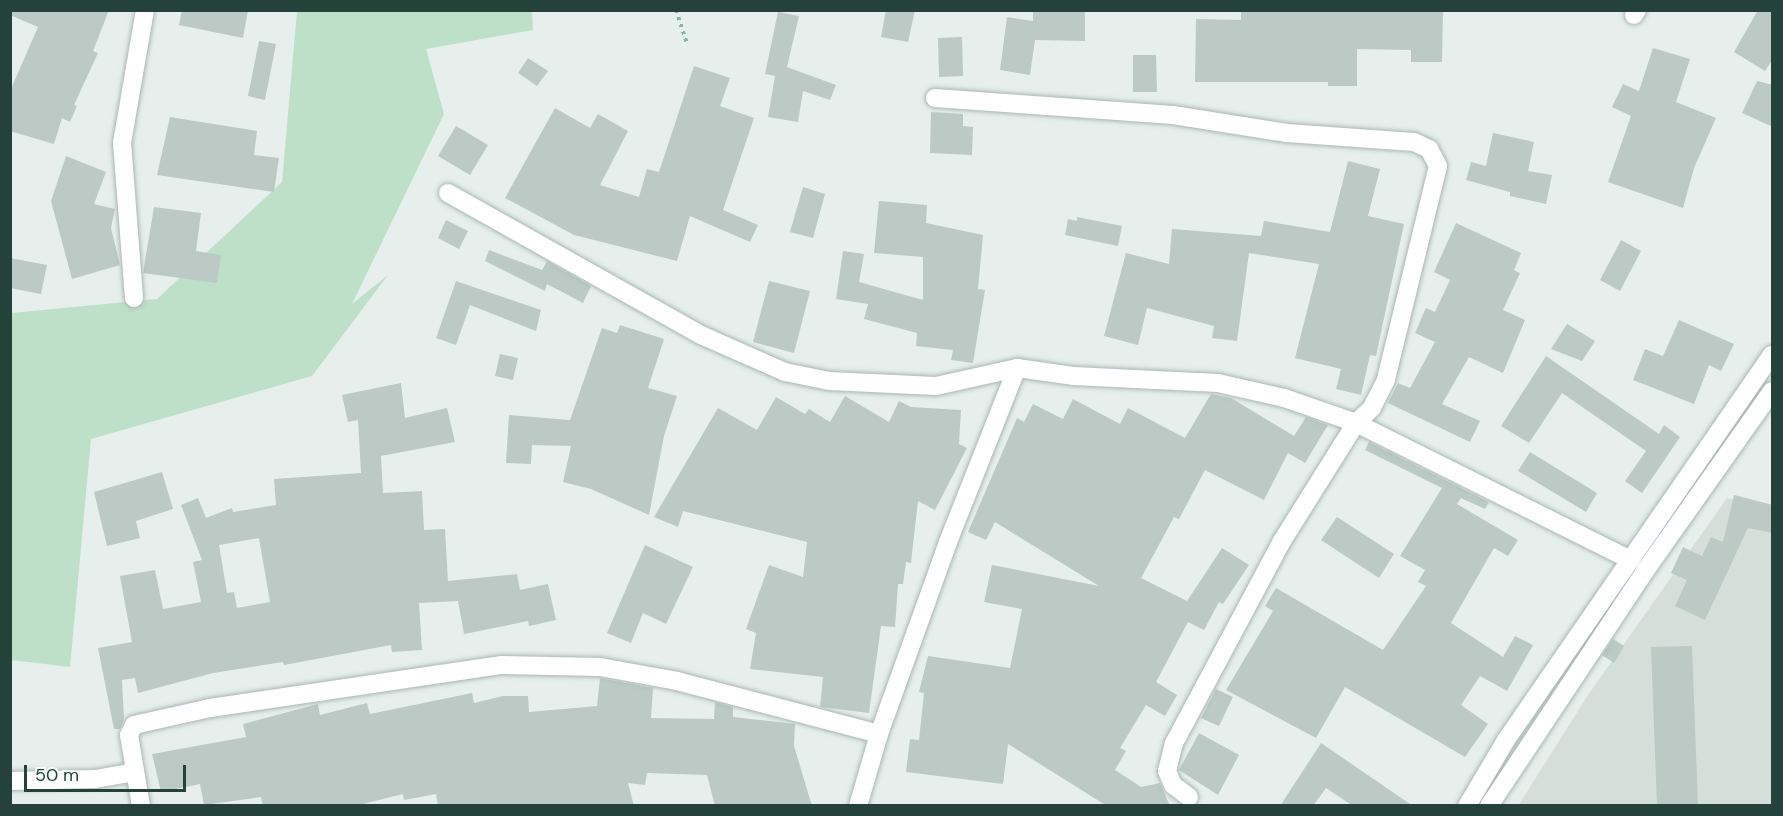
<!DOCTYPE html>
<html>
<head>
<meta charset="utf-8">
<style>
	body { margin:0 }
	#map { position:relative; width:1783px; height:816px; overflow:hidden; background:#e6efeb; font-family:"DM Sans",sans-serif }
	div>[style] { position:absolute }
	.built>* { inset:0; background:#d4dfda }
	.green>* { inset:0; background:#bfe0c8 }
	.building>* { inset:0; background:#bbcac4 }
	.path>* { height:4px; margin-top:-2px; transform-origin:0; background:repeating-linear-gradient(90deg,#86b3a5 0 3px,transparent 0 7.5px) }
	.roads { filter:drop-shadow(0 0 2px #a8b8b2) drop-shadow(0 0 2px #a8b8b2) }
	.street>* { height:18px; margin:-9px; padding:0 9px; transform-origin:9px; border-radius:9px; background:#fff }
	.secondary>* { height:18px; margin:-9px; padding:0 9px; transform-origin:9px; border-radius:9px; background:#fff }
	span { translate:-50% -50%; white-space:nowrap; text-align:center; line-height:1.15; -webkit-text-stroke:4.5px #f7fbf9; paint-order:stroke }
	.frame { position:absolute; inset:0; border:12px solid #24423a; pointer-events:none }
	.scale { position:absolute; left:24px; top:765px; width:162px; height:27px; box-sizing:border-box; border:3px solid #24423a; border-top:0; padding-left:8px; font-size:18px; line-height:21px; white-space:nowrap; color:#24423a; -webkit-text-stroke:4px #f7fbf9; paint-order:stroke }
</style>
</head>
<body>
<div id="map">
	<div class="built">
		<i style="clip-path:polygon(1727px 498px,1772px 508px,1772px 805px,1518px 806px,1588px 695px)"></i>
	</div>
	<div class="green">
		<i style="clip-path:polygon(297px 11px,532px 11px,533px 30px,426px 49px,444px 114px,352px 304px,388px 275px,312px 376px,91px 439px,70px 667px,11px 660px,11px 313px,157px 299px,282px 182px)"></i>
	</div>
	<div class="building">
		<i style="clip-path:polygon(10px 10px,109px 10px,93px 51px,98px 53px,74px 105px,77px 106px,70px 122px,62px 118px,54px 144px,10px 131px,10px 91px,38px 27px,10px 15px)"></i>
		<i style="clip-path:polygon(182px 10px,248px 10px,243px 38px,179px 25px)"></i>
		<i style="clip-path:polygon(886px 10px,915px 10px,908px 42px,881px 37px)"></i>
		<i style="clip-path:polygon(1033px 10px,1085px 10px,1085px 41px,1035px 40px,1030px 75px,1000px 70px,1007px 17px,1033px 21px)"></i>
		<i style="clip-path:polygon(1241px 10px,1443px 12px,1442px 62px,1411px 62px,1411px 50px,1357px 49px,1357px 86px,1328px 86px,1328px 82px,1195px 82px,1196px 19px,1241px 20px)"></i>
		<i style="clip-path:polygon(1758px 10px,1773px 10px,1773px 59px,1765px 71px,1734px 52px)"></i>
		<i style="clip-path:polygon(778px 12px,799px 16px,787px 67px,836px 85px,830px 100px,803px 91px,798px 122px,768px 117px,775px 76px,765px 74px)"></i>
		<i style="clip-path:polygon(962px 37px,963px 76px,939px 77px,938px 38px)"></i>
		<i style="clip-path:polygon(259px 41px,276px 44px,265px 100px,248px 96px)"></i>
		<i style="clip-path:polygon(1653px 48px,1690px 59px,1676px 102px,1716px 118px,1694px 168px,1683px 208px,1608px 182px,1631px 116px,1612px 107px,1623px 84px,1639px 91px)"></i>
		<i style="clip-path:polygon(1133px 55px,1156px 55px,1157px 92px,1133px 92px)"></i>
		<i style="clip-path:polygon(528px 58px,548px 71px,537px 86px,518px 73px)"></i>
		<i style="clip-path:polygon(694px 66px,730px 78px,720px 106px,754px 118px,723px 210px,758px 225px,750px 242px,690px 216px,677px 261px,574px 235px,505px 198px,555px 108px,590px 128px,598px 114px,628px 131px,600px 185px,639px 197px,647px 169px,659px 172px)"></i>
		<i style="clip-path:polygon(1757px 81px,1773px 85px,1773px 127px,1742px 113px)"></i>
		<i style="clip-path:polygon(931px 112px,963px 114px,963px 126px,973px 127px,972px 155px,930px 153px)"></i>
		<i style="clip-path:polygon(170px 117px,257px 131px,254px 155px,279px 158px,274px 192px,157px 175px)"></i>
		<i style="clip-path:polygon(456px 126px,488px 145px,470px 175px,438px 156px)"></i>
		<i style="clip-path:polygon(1493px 133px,1534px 142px,1528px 171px,1552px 175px,1546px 204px,1510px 196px,1510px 192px,1466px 180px,1471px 162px,1486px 166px)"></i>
		<i style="clip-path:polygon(66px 156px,106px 172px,94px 204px,115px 209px,111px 228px,120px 265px,72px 279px,51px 201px)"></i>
		<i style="clip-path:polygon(1348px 161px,1380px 169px,1368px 216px,1404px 224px,1376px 356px,1370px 355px,1361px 395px,1336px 389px,1341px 369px,1295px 358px,1319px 264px,1249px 253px,1237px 341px,1212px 338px,1214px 326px,1147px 308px,1138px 345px,1104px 336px,1126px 253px,1169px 264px,1172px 229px,1261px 236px,1264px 221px,1330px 232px)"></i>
		<i style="clip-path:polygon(803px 187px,825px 194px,813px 238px,790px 232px)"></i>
		<i style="clip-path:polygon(879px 201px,927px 205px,926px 223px,983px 235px,978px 289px,985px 290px,973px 363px,951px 360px,953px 350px,916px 346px,917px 333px,864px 319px,868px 304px,836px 299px,843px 251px,864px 254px,859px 282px,923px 300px,923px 257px,874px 253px)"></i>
		<i style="clip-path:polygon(154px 207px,201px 213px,196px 251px,221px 255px,217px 283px,143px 273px)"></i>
		<i style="clip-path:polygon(1077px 217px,1122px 226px,1118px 246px,1065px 235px,1068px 219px,1077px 221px)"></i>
		<i style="clip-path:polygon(446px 220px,468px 231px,459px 249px,438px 238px)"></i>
		<i style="clip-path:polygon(1456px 223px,1521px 253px,1514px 270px,1520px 273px,1503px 310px,1525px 320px,1503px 373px,1469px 357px,1442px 404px,1480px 421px,1470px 442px,1388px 403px,1398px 383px,1410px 388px,1435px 342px,1415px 333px,1426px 308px,1435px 312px,1450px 280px,1434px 272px)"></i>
		<i style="clip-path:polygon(1621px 240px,1641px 251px,1620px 291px,1600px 280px)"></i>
		<i style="clip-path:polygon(489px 250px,542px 270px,547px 261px,591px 286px,583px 303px,547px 284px,545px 291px,485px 261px)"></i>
		<i style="clip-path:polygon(10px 258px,47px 265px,41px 294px,10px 288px)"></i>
		<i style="clip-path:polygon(456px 281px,541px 310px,536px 331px,470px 305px,456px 345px,436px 338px)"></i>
		<i style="clip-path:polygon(769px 281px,810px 291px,794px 353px,753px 342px)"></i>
		<i style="clip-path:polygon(1679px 320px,1734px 344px,1721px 371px,1709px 365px,1694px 404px,1633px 380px,1645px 349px,1663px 356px)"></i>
		<i style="clip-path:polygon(1567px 324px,1595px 341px,1582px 361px,1551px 349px)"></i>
		<i style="clip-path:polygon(620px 325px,664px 339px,648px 388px,677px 396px,664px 436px,649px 515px,591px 489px,563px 482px,571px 446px,532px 445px,531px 464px,506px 463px,509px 415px,570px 420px,602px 328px,617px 333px)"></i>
		<i style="clip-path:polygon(500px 354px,518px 358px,513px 380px,495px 376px)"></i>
		<i style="clip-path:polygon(1546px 356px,1659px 434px,1664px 425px,1680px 437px,1642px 493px,1625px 481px,1646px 451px,1562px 393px,1529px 443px,1501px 426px)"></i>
		<i style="clip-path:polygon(evenodd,401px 383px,405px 418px,447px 408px,455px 442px,381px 456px,383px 493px,422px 491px,424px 530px,445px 529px,448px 581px,517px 574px,520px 590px,548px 584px,556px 620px,529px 626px,528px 621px,464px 634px,458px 601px,419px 603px,422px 650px,392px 652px,391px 645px,284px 665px,283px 662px,213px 673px,138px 693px,135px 678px,122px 680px,124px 719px,120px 729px,114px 729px,98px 648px,132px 642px,120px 576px,155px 570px,163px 609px,201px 602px,193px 562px,202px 560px,181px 505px,198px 498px,206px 518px,232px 508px,233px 512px,276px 505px,274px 479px,361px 473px,358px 420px,348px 422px,342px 395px,401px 383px,259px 538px,270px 602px,237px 608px,234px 592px,227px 593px,219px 545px,259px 538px)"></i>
		<i style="clip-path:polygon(1211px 394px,1231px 398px,1294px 436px,1306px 417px,1328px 425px,1305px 463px,1288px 453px,1264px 500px,1205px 470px,1179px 519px,1174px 517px,1141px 578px,1187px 601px,1222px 548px,1249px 565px,1223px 604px,1219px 602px,1204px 630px,1188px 622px,1156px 682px,1177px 695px,1165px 716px,1146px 705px,1120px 748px,1126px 751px,1115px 770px,1141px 787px,1160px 783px,1170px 806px,1107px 806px,1008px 744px,1003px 784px,906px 772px,910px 739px,919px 740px,924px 693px,919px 692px,928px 656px,1010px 668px,1022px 609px,984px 602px,992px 565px,1099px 586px,995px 522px,986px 540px,968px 532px,1017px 418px,1024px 422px,1033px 404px,1063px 419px,1073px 399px,1120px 424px,1128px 408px,1185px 438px)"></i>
		<i style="clip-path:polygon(845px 396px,889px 422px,899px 401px,911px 407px,961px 410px,959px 444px,967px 448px,935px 510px,918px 501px,911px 563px,906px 562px,903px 584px,898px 584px,895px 627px,881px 626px,869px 713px,820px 707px,823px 677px,750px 669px,756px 633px,746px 629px,769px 565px,803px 577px,807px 542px,683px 511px,678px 527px,654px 517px,718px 408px,757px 430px,776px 397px,805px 414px,809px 409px,830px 422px)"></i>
		<i style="clip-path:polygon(1369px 442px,1489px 502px,1485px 509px,1461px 498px,1457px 504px,1518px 540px,1508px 556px,1494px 548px,1451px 623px,1503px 657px,1515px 636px,1533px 645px,1507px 691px,1480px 676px,1461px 705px,1488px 724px,1465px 757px,1345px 687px,1316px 738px,1226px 690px,1273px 611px,1265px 606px,1276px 588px,1383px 650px,1426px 586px,1418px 582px,1425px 570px,1400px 556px,1442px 488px,1365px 450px)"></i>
		<i style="clip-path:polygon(1530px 452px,1597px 493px,1586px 512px,1518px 471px)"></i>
		<i style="clip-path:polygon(162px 472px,173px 509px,136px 521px,140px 538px,107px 546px,94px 492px)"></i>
		<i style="clip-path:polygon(1734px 495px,1773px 505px,1773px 533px,1748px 528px,1705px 620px,1675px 606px,1687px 580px,1671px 573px,1683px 547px,1702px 556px,1711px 537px,1723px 542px)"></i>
		<i style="clip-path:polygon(1337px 517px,1394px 554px,1379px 578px,1321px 540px)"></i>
		<i style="clip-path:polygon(645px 545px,693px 567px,666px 624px,643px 613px,631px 643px,607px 633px)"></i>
		<i style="clip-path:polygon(1613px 639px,1624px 646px,1614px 663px,1602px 655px)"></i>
		<i style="clip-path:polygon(1692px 646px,1698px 806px,1657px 806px,1651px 647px)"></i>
		<i style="clip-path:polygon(600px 678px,653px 688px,651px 718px,714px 719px,715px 702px,733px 707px,733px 717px,795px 724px,794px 746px,812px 806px,715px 806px,707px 775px,647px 773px,645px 785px,628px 783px,634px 806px,438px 806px,436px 794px,404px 800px,403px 794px,355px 806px,263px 806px,261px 797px,204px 805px,200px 784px,161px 792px,152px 754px,246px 737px,243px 724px,318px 704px,320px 715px,367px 703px,370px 714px,472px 693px,474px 703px,503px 696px,528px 696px,529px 712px,597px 706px)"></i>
		<i style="clip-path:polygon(1216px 689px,1233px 697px,1219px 726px,1201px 718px)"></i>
		<i style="clip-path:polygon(1199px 733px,1239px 755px,1218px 795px,1179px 770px)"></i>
		<i style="clip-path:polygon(1321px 743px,1413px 806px,1353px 806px,1326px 788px,1313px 806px,1280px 806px)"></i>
	</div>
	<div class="path">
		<i style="left:676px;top:10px;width:36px;rotate:72deg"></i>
	</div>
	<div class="roads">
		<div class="street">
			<i style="left:1634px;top:15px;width:6px;rotate:-59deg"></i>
			<i style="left:935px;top:98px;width:239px;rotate:4.1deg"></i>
			<i style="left:1173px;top:115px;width:115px;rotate:9deg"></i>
			<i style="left:1287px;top:133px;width:127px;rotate:4.1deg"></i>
			<i style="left:1414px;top:142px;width:17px;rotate:25deg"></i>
			<i style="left:1429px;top:149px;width:19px;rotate:62deg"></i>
			<i style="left:1438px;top:166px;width:220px;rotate:103.7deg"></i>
			<i style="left:1386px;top:380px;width:31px;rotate:117deg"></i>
			<i style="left:1372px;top:408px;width:22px;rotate:137deg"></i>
			<i style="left:1356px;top:423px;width:139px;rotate:122.1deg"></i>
			<i style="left:1282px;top:541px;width:229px;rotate:118.1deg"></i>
			<i style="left:1174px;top:743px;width:29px;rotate:104deg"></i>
			<i style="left:1167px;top:771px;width:15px;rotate:67deg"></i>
			<i style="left:1173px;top:785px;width:20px;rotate:37deg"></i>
			<i style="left:448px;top:193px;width:290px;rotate:29.3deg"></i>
			<i style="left:701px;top:335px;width:92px;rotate:23.8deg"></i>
			<i style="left:785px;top:372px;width:45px;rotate:11.6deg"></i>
			<i style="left:829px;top:381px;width:107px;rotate:2.7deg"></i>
			<i style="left:936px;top:386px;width:83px;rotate:-12.5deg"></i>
			<i style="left:1017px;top:368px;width:58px;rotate:8deg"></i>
			<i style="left:1074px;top:376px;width:144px;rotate:2.8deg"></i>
			<i style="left:1218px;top:383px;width:68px;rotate:12.8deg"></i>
			<i style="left:1284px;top:398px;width:76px;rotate:19.1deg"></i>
			<i style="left:1356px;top:423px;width:307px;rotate:26.5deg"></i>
			<i style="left:134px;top:298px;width:155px;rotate:-94.4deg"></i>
			<i style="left:122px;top:143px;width:135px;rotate:-80.2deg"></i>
			<i style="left:10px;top:781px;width:85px;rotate:-1.3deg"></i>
			<i style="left:95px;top:779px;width:40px;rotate:-10deg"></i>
			<i style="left:141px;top:806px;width:72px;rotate:-99.6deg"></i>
			<i style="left:129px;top:735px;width:11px;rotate:-63deg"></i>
			<i style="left:134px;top:725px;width:78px;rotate:-12.6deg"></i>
			<i style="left:210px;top:708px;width:295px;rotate:-8.4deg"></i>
			<i style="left:502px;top:665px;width:98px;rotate:1.2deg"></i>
			<i style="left:600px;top:667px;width:78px;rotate:10.3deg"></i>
			<i style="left:677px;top:681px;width:209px;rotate:14.7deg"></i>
			<i style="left:858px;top:806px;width:75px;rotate:-73.7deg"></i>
			<i style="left:879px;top:734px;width:204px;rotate:-70.2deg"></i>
			<i style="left:948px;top:542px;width:187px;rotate:-68.4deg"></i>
		</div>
		<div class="secondary">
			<i style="left:1467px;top:806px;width:77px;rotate:-59.4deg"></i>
			<i style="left:1506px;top:740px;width:468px;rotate:-55.4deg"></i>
			<i style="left:1489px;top:806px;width:282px;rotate:-56.4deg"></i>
			<i style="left:1645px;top:571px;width:220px;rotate:-54.8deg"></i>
		</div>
	</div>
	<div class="frame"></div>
	<div class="scale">50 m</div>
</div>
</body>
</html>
